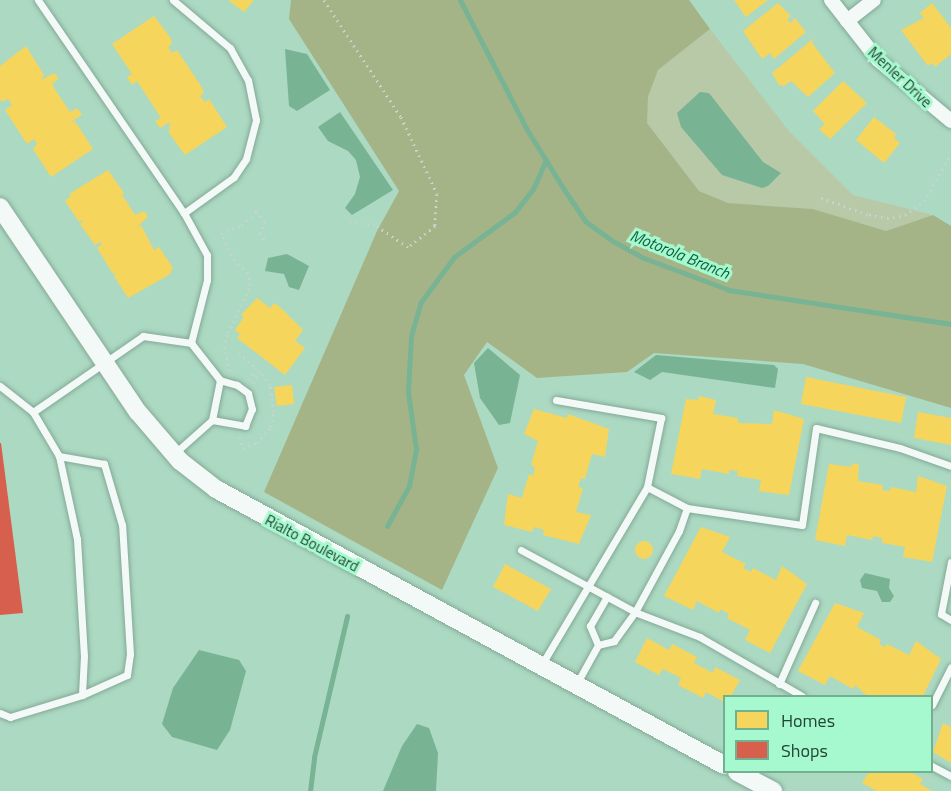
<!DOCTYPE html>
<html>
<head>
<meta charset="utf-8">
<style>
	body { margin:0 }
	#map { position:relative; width:951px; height:791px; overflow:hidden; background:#acd9c2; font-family:"Titillium Web",sans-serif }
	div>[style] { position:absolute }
	.green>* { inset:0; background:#b8c9a8 }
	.forest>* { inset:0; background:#a5b487 }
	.water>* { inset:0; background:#78b394 }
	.homes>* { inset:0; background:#f6d55c }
	.round { border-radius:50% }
	.shops>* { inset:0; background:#d6604d }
	.stream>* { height:5px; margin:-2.5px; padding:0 2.5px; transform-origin:2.5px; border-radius:2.5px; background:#78b394 }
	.path>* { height:3px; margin-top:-1.5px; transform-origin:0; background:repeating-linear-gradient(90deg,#c6d5cd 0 1.5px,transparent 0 6px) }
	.roads { filter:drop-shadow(0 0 2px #84a997) drop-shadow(0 0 2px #84a997) }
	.service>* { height:7px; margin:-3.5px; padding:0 3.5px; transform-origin:3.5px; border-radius:3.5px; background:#f3f9f6 }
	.minor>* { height:14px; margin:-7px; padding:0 7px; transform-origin:7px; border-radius:7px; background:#f3f9f6 }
	.tertiary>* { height:18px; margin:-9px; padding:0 9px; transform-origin:9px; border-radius:9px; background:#f3f9f6 }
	span { translate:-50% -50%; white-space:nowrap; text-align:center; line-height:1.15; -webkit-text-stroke:6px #a6f9ce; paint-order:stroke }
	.street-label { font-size:15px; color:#214433 }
	.water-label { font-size:16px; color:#0d6040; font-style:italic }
	.legend { position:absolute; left:723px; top:695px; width:210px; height:78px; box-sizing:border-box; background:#a6f9ce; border:2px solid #71b190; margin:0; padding:8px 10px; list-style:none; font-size:18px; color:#214433 }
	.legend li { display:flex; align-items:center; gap:12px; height:30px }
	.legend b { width:30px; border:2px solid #71b190 }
</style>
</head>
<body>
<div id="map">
	<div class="green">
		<i style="clip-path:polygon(710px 29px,788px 130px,853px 195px,933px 215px,886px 231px,813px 209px,728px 203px,699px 191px,646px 123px,648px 97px,658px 70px)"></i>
	</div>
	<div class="forest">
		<i style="clip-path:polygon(291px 0,689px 0,710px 29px,658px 70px,648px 97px,647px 123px,699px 191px,728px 203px,813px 209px,886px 231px,933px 215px,951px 226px,951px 408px,803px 364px,654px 353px,627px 372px,537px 378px,487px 342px,464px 375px,498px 468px,442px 590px,264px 492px,377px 231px,399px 191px,289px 19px)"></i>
	</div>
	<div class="water">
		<i style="clip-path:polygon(285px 49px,307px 54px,330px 90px,297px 111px,289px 106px)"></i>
		<i style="clip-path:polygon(700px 92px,709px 93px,763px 162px,781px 173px,768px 186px,762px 188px,722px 175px,681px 127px,677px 113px)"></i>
		<i style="clip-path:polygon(340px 112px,393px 190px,352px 215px,345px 208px,355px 194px,360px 177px,356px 160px,348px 151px,328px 141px,318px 127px)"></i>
		<i style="clip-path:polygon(287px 254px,309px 266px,299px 290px,289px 287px,284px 274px,265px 271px,268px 258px)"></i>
		<i style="clip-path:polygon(488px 348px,520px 375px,510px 423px,499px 425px,480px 398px,474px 363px)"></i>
		<i style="clip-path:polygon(656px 355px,774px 365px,778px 369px,775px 388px,662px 372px,650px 380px,634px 372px)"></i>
		<i style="clip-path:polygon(865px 573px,890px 579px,889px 588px,894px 596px,890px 602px,882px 602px,877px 591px,862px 588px,860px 580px)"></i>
		<i style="clip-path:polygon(199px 650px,239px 660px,246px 671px,230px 730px,217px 750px,172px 737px,162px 724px,173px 688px)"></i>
		<i style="clip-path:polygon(417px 724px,429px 728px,438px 753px,436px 791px,383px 791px,402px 746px)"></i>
	</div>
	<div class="homes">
		<i style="clip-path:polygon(228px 0,254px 0,244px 12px)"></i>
		<i style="clip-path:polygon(734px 0,768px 0,746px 17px)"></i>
		<i style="clip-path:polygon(778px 3px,791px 16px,787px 19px,790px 23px,795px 18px,806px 32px,774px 59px,770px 53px,762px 59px,743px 31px)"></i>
		<i style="clip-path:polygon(932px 3px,951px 28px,951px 54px,935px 67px,932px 63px,928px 66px,901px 30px,924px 18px,920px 13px)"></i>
		<i style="clip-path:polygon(154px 16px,170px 37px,172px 44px,168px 47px,172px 53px,177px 50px,201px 86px,204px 93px,200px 96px,205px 102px,209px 99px,227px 127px,185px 155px,169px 133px,170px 122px,160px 128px,155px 121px,161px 118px,137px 81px,132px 85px,127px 77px,132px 74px,112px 44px)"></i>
		<i style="clip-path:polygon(814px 38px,812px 43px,835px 73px,808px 97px,791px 81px,784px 86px,779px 85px,772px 73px)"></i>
		<i style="clip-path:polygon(26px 46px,44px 75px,41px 80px,54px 73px,59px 79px,52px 83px,56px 91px,70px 112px,77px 108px,82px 115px,69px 123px,75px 121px,93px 149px,51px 177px,33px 149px,37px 144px,34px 139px,27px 144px,5px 110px,12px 105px,8px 99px,2px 102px,0 99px,0 66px)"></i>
		<i style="clip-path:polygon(843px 81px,867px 103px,830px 139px,819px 129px,825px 124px,813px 111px)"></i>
		<i style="clip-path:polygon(874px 117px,896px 134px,894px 138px,900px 143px,884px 163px,856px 140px)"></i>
		<i style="clip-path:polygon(108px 170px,124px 193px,120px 198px,123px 196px,135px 215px,144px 211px,148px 217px,135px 229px,141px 225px,154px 250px,159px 247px,173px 268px,169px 275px,128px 298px,114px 276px,116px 272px,113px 274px,97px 248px,102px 244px,100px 242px,95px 245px,80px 224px,84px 219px,79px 222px,65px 201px,71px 196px,69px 194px)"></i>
		<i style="clip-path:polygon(257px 298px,270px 308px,274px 303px,280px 307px,303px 330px,295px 341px,305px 348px,285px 375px,237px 338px,240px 334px,235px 330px,244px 317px,241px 315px)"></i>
		<i style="clip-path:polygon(806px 377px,906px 397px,901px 423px,801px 404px)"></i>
		<i style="clip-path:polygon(292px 385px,294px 404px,277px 406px,274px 387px)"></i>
		<i style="clip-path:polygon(699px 396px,716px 400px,713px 414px,738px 418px,738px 423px,772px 424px,774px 410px,804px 419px,789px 495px,759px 491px,761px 480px,737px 476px,738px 471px,729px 470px,729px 474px,702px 469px,700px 479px,671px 474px,686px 399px,698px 400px)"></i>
		<i style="clip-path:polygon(534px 409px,567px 418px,568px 414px,609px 429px,605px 457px,592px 454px,585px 479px,581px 478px,578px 487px,583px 488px,576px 512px,591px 515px,579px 544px,543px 535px,544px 530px,534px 527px,532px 532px,504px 525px,508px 494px,522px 498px,529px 474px,533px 476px,535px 467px,531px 465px,538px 441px,524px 434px)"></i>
		<i style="clip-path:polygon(918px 412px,951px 418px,951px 445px,914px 438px)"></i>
		<i style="clip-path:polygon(852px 463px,859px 465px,858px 481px,883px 485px,882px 490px,890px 491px,891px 487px,916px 492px,918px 476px,947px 486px,932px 562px,903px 557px,905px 547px,882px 543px,882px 538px,873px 536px,872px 540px,847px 535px,845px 546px,815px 540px,829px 464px,851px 467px)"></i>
		<i style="clip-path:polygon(701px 527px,730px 537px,722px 552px,746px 564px,743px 568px,751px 572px,753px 568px,776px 580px,782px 566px,807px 584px,770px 653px,745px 640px,750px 630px,727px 618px,729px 614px,720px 609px,719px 613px,697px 601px,693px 610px,664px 596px)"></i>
		<i class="round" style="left:635px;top:541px;width:18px;height:18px"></i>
		<i style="clip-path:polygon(505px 564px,551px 589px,538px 611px,493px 587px)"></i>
		<i style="clip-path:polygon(835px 603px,864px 613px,857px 627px,881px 640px,879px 644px,885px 647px,887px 644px,909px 655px,916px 641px,941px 659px,923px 696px,867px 696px,855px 685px,853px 689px,830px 676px,825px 685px,798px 671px)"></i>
		<i style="clip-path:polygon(647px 638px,669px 650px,672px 644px,697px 657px,694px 663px,713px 673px,715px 667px,740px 680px,731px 696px,724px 696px,724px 702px,706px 692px,703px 698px,678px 685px,681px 678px,663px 669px,659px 675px,635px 662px)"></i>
		<i style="clip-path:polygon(943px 723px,951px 727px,951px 763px,933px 752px)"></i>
		<i style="clip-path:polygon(869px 772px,910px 772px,923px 779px,920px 784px,932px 791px,877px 791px,862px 783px)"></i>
	</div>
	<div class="shops">
		<i style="clip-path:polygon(1px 443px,23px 613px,0 615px,0 443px)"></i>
	</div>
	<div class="stream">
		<i style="left:460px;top:0;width:144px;rotate:62.7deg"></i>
		<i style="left:526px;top:128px;width:70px;rotate:58.3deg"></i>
		<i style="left:563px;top:188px;width:40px;rotate:56deg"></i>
		<i style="left:585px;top:221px;width:32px;rotate:36deg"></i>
		<i style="left:611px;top:240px;width:38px;rotate:29deg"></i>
		<i style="left:644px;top:258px;width:91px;rotate:20.6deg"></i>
		<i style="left:729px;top:290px;width:225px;rotate:8.7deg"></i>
		<i style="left:387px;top:526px;width:46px;rotate:-61.2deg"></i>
		<i style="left:409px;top:486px;width:38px;rotate:-79deg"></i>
		<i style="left:416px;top:449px;width:58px;rotate:-98deg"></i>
		<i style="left:408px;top:392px;width:56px;rotate:-86.9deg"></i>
		<i style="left:411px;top:336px;width:35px;rotate:-74deg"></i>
		<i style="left:421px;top:302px;width:56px;rotate:-53.7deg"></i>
		<i style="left:454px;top:257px;width:76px;rotate:-36.4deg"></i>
		<i style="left:515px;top:212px;width:29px;rotate:-52deg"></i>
		<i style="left:533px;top:189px;width:32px;rotate:-66deg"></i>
		<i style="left:310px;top:791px;width:34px;rotate:-83deg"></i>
		<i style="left:314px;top:757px;width:145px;rotate:-76.8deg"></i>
	</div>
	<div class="path">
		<i style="left:324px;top:0;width:140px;rotate:56.7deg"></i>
		<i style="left:401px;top:117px;width:85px;rotate:64.9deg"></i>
		<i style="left:437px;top:194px;width:32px;rotate:94deg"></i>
		<i style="left:435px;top:226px;width:34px;rotate:142deg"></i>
		<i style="left:408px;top:247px;width:40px;rotate:-146deg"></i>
		<i style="left:375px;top:225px;width:26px;rotate:-171deg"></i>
		<i style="left:821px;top:198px;width:51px;rotate:19.5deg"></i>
		<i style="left:869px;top:215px;width:18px;rotate:9deg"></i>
		<i style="left:887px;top:218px;width:18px;rotate:-9deg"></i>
		<i style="left:905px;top:215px;width:24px;rotate:-36deg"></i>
		<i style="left:924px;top:201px;width:54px;rotate:-60.1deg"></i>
		<i style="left:239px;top:353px;width:23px;rotate:41deg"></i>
		<i style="left:230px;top:371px;width:24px;rotate:-105deg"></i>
		<i style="left:224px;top:348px;width:16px;rotate:-75deg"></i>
		<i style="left:228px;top:333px;width:53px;rotate:-64.4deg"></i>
		<i style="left:251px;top:285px;width:12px;rotate:-104deg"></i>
		<i style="left:248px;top:273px;width:19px;rotate:-137deg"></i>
		<i style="left:234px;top:260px;width:30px;rotate:-116deg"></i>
		<i style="left:221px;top:233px;width:22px;rotate:-21deg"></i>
		<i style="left:242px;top:225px;width:20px;rotate:-45deg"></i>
		<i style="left:256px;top:211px;width:13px;rotate:48deg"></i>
		<i style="left:265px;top:221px;width:13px;rotate:113deg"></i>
		<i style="left:260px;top:233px;width:12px;rotate:59deg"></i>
		<i style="left:249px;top:380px;width:14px;rotate:-60deg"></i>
		<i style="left:239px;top:437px;width:12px;rotate:70deg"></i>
		<i style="left:243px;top:448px;width:15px;rotate:-20deg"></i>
		<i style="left:257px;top:443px;width:21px;rotate:-49deg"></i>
		<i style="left:271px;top:427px;width:15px;rotate:-79deg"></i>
		<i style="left:274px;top:412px;width:27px;rotate:-98deg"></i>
		<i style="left:270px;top:385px;width:17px;rotate:-126deg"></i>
		<i style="left:260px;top:371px;width:14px;rotate:120deg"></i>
	</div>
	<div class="roads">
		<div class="service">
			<i style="left:38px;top:0;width:258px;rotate:55.6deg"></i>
			<i style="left:184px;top:213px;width:48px;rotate:61.3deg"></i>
			<i style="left:207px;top:255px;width:25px;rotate:90deg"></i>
			<i style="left:207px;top:280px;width:65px;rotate:104.3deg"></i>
			<i style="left:173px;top:0;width:75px;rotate:40.1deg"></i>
			<i style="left:230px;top:48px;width:37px;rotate:61deg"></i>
			<i style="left:248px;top:80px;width:41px;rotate:78.7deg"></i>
			<i style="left:256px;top:120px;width:40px;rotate:104.4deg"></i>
			<i style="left:246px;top:159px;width:22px;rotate:124deg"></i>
			<i style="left:234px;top:177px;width:62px;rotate:144.2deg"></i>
			<i style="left:0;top:386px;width:42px;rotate:38.2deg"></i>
			<i style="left:556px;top:400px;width:107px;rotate:9.7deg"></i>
			<i style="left:661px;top:418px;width:70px;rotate:101.5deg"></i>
			<i style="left:647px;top:487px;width:45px;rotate:27.7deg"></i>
			<i style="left:212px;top:420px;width:34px;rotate:10deg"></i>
			<i style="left:245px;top:426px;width:18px;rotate:-68deg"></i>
			<i style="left:252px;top:409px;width:16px;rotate:-104deg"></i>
			<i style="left:248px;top:393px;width:14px;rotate:-144deg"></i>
			<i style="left:237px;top:385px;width:18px;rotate:-164deg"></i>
			<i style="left:59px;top:456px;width:85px;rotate:77.8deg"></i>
			<i style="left:77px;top:539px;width:117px;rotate:86.6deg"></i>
			<i style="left:84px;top:656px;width:39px;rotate:93deg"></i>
			<i style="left:521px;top:550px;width:130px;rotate:28.5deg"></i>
			<i style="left:635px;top:612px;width:36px;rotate:126deg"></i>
			<i style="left:614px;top:641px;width:16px;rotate:166deg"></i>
			<i style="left:598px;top:645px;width:43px;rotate:118.9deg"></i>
			<i style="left:951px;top:562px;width:53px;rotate:100.9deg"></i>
			<i style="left:941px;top:614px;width:12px;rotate:31deg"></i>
			<i style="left:598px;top:645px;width:21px;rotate:-113deg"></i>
			<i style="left:590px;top:626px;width:34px;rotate:-60deg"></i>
			<i style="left:542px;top:664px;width:206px;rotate:-59.3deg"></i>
			<i style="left:779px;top:684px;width:89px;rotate:-66deg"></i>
			<i style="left:802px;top:696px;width:118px;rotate:-150deg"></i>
			<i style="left:700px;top:637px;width:70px;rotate:-159deg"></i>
			<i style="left:635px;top:612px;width:92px;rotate:-61.5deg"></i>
			<i style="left:679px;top:531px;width:24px;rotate:-71deg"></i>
			<i style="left:687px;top:508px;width:116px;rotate:8.4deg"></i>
			<i style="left:802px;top:525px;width:98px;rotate:-81.8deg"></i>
			<i style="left:816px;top:428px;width:86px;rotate:13.4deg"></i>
			<i style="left:900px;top:448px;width:54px;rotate:19.4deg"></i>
			<i style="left:932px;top:705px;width:42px;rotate:-63.4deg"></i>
			<i style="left:0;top:713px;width:11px;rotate:22deg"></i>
			<i style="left:10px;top:717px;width:75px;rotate:-17deg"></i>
			<i style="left:82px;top:695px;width:49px;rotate:-24deg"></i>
			<i style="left:127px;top:675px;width:21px;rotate:-82deg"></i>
			<i style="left:130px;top:654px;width:129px;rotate:-93.5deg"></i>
			<i style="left:122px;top:525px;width:64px;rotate:-106.4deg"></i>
			<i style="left:104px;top:464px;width:46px;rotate:-169.9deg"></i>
			<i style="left:59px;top:456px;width:51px;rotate:-120.6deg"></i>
			<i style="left:33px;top:412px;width:134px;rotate:-34.6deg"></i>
			<i style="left:143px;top:336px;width:49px;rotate:8.3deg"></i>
			<i style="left:191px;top:343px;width:47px;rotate:51.9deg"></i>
			<i style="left:220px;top:380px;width:41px;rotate:101.3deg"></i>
			<i style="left:212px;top:420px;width:50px;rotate:138.3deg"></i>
			<i style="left:932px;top:766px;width:21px;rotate:28deg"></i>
		</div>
		<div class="minor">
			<i style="left:831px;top:0;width:76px;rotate:51.9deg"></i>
			<i style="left:878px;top:60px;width:95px;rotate:39.9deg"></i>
			<i style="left:847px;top:21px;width:34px;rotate:-38deg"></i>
		</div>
		<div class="tertiary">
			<i style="left:0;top:207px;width:247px;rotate:56.1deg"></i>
			<i style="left:138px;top:412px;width:65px;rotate:49.4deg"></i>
			<i style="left:180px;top:461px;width:46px;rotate:37.9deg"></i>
			<i style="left:216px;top:489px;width:578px;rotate:28.52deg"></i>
			<i style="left:737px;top:772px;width:41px;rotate:27.8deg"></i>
		</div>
	</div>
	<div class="street-label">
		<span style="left:900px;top:77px;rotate:43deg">Menler Drive</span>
		<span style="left:312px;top:543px;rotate:28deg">Rialto Boulevard</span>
	</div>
	<div class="water-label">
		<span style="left:680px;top:254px;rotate:22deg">Motorola Branch</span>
	</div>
	<ul class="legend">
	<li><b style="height:16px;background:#f6d55c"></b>Homes</li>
	<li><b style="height:16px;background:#d6604d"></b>Shops</li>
	</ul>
</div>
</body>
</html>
